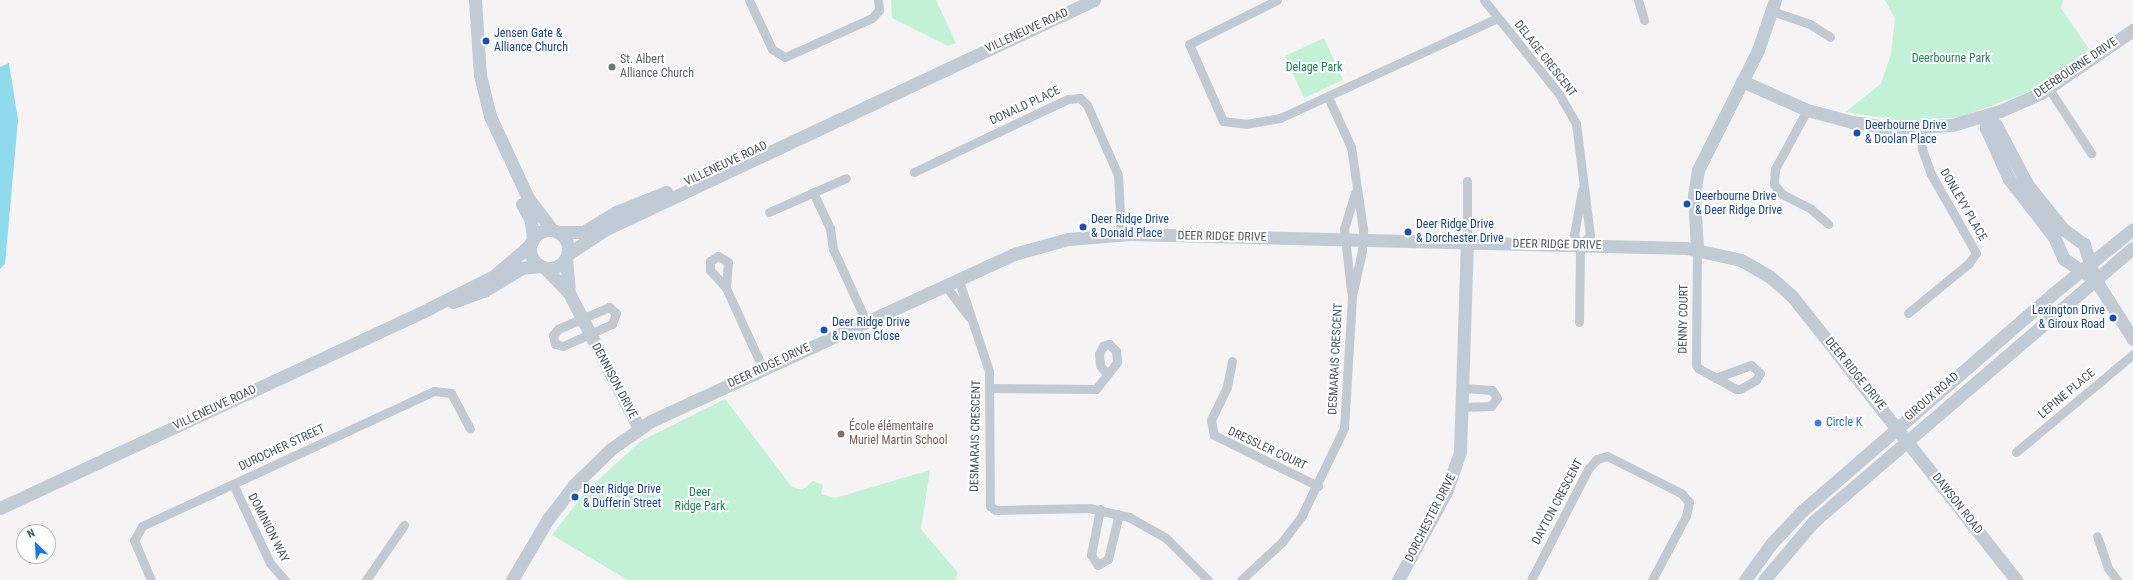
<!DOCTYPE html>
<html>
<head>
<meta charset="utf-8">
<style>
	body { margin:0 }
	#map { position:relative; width:2133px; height:580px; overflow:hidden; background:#f5f3f3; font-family:"Roboto Condensed",sans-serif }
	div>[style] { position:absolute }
	.green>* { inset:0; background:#c3f1d5 }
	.water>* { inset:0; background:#90daee }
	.street>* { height:9px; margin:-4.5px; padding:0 4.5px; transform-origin:4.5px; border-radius:4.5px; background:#c1cad2 }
	.secondary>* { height:13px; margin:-6.5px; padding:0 6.5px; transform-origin:6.5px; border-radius:6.5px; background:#c1cbd6 }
	.secondary>.ring { margin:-6.5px; padding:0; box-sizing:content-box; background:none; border:13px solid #c1cbd6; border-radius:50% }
	.dots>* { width:11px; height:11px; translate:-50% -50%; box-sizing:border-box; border:2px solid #fff; border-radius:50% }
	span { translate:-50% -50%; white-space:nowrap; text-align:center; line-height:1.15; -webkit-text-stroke:4px #fff; paint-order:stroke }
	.street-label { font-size:12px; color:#4a5661 }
	.transit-label { font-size:12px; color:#164399 }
	.left { translate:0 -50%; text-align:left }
	.right { translate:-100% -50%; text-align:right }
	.park-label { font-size:12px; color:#17864f }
	.worship-label { font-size:12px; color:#5b616d }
	.shop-label { font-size:12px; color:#366cbe }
	.education-label { font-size:12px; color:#785e54 }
	.north { position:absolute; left:16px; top:524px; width:40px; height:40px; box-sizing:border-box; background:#fff; border:1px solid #b7bbc0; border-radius:50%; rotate:335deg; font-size:11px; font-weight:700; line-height:16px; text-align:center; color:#4a5661 }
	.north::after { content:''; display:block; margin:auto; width:14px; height:18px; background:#1a73e8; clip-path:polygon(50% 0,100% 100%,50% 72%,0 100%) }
</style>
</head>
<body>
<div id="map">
	<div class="green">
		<i style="clip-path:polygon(891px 0,936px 0,956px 43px,948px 46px,892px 18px)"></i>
		<i style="clip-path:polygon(1885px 0,2063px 0,2061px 8px,2091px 52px,2039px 88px,1961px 117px,1903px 121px,1845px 112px,1881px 84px,1891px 54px,1895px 18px)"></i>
		<i style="clip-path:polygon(1324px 38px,1343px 80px,1304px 98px,1285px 56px)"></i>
		<i style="clip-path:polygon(725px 399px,792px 487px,802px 490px,813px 481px,823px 485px,821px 494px,835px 498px,930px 470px,921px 529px,958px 573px,955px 580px,628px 580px,552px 535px,586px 491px,641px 441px)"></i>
	</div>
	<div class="water">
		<i style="clip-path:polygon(9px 63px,18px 120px,5px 264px,0 269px,0 67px)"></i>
	</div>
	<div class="street">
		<i style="left:749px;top:0;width:54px;rotate:64.9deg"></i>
		<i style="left:772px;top:49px;width:15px;rotate:32deg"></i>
		<i style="left:785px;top:57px;width:95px;rotate:-24.1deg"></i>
		<i style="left:872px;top:18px;width:11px;rotate:-49deg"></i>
		<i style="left:879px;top:10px;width:10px;rotate:-96deg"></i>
		<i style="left:1277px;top:0;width:98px;rotate:153.4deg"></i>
		<i style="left:1189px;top:44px;width:84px;rotate:66.2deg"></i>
		<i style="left:1223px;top:121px;width:23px;rotate:7deg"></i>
		<i style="left:1246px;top:124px;width:35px;rotate:-10deg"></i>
		<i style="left:1280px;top:118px;width:239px;rotate:-24.7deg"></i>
		<i style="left:1484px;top:0;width:120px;rotate:51.4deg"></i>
		<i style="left:1559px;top:94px;width:34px;rotate:60deg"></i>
		<i style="left:1576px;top:123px;width:113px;rotate:82.9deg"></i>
		<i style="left:1590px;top:235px;width:15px;rotate:132deg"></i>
		<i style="left:1638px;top:0;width:21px;rotate:73deg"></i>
		<i style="left:1772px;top:11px;width:40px;rotate:18.9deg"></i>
		<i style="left:1810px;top:24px;width:24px;rotate:33deg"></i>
		<i style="left:2049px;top:89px;width:77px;rotate:56.7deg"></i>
		<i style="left:1807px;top:110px;width:67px;rotate:118.5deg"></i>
		<i style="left:1775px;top:169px;width:15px;rotate:94deg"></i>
		<i style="left:1774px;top:184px;width:13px;rotate:51deg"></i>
		<i style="left:1782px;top:194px;width:33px;rotate:27deg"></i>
		<i style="left:1811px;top:209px;width:23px;rotate:41deg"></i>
		<i style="left:914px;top:172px;width:170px;rotate:-25.4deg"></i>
		<i style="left:1068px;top:99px;width:12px;rotate:-5deg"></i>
		<i style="left:1080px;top:98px;width:10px;rotate:45deg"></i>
		<i style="left:1087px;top:105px;width:77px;rotate:66.1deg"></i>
		<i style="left:1118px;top:175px;width:59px;rotate:87.1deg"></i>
		<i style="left:813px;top:192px;width:40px;rotate:65deg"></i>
		<i style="left:830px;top:228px;width:21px;rotate:82deg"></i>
		<i style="left:833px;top:249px;width:79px;rotate:65.4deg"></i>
		<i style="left:769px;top:212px;width:84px;rotate:-23.8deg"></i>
		<i style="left:1467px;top:243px;width:62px;rotate:-90deg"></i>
		<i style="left:1580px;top:246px;width:13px;rotate:-119deg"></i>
		<i style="left:1574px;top:235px;width:46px;rotate:-79.9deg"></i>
		<i style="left:1697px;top:249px;width:116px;rotate:90.5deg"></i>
		<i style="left:1696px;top:365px;width:4px;rotate:56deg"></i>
		<i style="left:1698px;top:368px;width:43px;rotate:28.9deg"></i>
		<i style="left:1736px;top:389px;width:4px"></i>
		<i style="left:1740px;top:389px;width:18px;rotate:-29deg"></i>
		<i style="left:1756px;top:380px;width:8px;rotate:-60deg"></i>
		<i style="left:1760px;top:373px;width:12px;rotate:-138deg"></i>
		<i style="left:1751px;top:365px;width:38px;rotate:160deg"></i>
		<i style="left:958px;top:278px;width:98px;rotate:71.6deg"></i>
		<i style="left:989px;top:371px;width:135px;rotate:89.6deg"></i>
		<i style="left:990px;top:506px;width:7px;rotate:34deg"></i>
		<i style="left:996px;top:510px;width:93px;rotate:-1.2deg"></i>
		<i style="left:1089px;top:508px;width:41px;rotate:12.7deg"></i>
		<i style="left:1129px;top:517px;width:43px;rotate:29.6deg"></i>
		<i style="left:1166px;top:538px;width:59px;rotate:45deg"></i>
		<i style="left:945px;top:285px;width:40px;rotate:53deg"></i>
		<i style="left:726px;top:288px;width:26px;rotate:-86deg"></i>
		<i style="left:728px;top:262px;width:12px;rotate:-149deg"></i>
		<i style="left:718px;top:256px;width:9px;rotate:148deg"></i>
		<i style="left:710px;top:261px;width:9px;rotate:90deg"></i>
		<i style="left:710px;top:270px;width:24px;rotate:48deg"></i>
		<i style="left:726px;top:288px;width:89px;rotate:65.4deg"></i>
		<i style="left:1351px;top:291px;width:62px;rotate:-96.4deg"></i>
		<i style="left:1344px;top:229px;width:38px;rotate:-73deg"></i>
		<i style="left:609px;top:307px;width:9px;rotate:41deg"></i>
		<i style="left:616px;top:313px;width:12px;rotate:110deg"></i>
		<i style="left:612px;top:324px;width:54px;rotate:155.8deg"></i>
		<i style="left:563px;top:346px;width:8px;rotate:-166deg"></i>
		<i style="left:555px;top:344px;width:9px;rotate:-103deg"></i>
		<i style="left:553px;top:335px;width:8px;rotate:-50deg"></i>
		<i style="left:558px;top:329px;width:56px;rotate:-23.3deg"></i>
		<i style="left:1908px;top:313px;width:79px;rotate:-39.3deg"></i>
		<i style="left:1969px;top:263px;width:12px;rotate:-55deg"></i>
		<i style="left:1976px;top:253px;width:91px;rotate:-119.7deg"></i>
		<i style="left:1931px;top:174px;width:27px;rotate:-110deg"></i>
		<i style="left:1922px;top:149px;width:21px;rotate:-93deg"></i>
		<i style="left:1579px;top:322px;width:76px;rotate:-89.2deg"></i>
		<i style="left:1232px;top:361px;width:26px;rotate:101deg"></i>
		<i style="left:1227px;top:387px;width:37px;rotate:116deg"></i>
		<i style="left:1211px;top:420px;width:15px;rotate:79deg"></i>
		<i style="left:1214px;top:435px;width:116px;rotate:26.1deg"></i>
		<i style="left:990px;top:388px;width:106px;rotate:0.5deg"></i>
		<i style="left:1096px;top:389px;width:34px;rotate:-52deg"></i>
		<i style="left:1117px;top:362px;width:11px;rotate:-95deg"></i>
		<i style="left:1116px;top:351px;width:10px;rotate:-135deg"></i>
		<i style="left:1109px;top:344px;width:6px;rotate:162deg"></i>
		<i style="left:1103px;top:346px;width:9px;rotate:117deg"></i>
		<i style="left:1099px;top:354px;width:11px;rotate:85deg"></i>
		<i style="left:1100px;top:365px;width:10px;rotate:53deg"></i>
		<i style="left:1463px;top:407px;width:28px;rotate:-2deg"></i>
		<i style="left:1491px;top:406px;width:10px;rotate:-53deg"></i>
		<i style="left:1497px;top:398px;width:9px;rotate:-122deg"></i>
		<i style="left:1492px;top:390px;width:28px;rotate:-176deg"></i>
		<i style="left:2016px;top:452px;width:153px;rotate:-39.9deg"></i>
		<i style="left:233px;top:484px;width:87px;rotate:64.9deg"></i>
		<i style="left:270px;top:563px;width:23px;rotate:49deg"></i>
		<i style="left:1100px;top:509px;width:47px;rotate:101.1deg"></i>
		<i style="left:1091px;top:555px;width:12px;rotate:55deg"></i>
		<i style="left:1098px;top:565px;width:12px;rotate:-31deg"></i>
		<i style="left:1108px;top:559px;width:46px;rotate:-76.3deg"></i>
		<i style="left:2097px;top:536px;width:34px;rotate:71deg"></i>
		<i style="left:2108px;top:568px;width:15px;rotate:53deg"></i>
		<i style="left:151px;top:580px;width:43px;rotate:-113deg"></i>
		<i style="left:134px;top:540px;width:16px;rotate:-60deg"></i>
		<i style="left:142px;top:526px;width:322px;rotate:-24.8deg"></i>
		<i style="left:434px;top:391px;width:17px;rotate:7deg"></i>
		<i style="left:451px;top:393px;width:40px;rotate:62deg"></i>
		<i style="left:366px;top:580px;width:67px;rotate:-55.4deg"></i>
		<i style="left:1241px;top:580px;width:56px;rotate:-42.8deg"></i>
		<i style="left:1282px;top:542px;width:34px;rotate:-53deg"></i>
		<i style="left:1302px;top:515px;width:97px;rotate:-64.2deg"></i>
		<i style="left:1344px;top:428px;width:132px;rotate:-86.5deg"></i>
		<i style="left:1352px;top:296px;width:46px;rotate:-77.5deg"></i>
		<i style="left:1362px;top:251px;width:22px;rotate:-87deg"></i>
		<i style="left:1363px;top:229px;width:83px;rotate:-98.3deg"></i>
		<i style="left:1351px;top:147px;width:55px;rotate:-114.7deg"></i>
		<i style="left:1531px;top:580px;width:125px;rotate:-62.8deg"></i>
		<i style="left:1588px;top:469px;width:13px;rotate:-48deg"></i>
		<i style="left:1597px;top:459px;width:10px;rotate:-17deg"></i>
		<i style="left:1607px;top:456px;width:83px;rotate:26.6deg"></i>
		<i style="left:1681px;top:493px;width:12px;rotate:48deg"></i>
		<i style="left:1689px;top:502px;width:14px;rotate:102deg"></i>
		<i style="left:1686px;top:516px;width:72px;rotate:118deg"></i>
	</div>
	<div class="secondary">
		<i style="left:475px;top:0;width:75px;rotate:86.2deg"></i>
		<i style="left:480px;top:75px;width:42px;rotate:76.3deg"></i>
		<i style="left:490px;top:116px;width:90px;rotate:65.1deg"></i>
		<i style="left:528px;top:198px;width:40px;rotate:53deg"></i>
		<i style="left:1742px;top:81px;width:71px;rotate:24deg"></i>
		<i style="left:1807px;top:110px;width:47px;rotate:14.9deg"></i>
		<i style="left:1852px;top:122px;width:41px;rotate:8.3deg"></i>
		<i style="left:1893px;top:128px;width:59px;rotate:-2.9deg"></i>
		<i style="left:1952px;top:125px;width:50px;rotate:-16.3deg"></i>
		<i style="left:2000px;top:111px;width:45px;rotate:-23.7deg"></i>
		<i style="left:2041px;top:93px;width:112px;rotate:-34.4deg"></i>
		<i style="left:1987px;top:116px;width:13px;rotate:45deg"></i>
		<i style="left:1996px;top:125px;width:67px;rotate:62.3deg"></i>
		<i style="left:2027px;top:184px;width:58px;rotate:51.3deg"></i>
		<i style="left:2063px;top:229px;width:26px;rotate:36deg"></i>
		<i style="left:2084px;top:244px;width:37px;rotate:73deg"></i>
		<i style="left:2095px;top:279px;width:71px;rotate:57.7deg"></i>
		<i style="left:1987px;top:116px;width:12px;rotate:95deg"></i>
		<i style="left:1986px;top:128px;width:56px;rotate:65.7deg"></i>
		<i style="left:2009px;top:179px;width:73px;rotate:52.2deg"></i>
		<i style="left:2054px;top:237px;width:24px;rotate:66deg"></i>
		<i style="left:2064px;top:259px;width:27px;rotate:34deg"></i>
		<i style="left:696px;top:178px;width:44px;rotate:-25.4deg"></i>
		<i style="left:522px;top:204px;width:18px;rotate:61deg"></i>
		<i style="left:531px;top:220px;width:20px;rotate:84deg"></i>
		<i class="ring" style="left:530px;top:230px;width:25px;height:25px"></i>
		<i style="left:559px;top:232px;width:24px"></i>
		<i style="left:583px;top:232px;width:39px;rotate:-31deg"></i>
		<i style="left:616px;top:212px;width:54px;rotate:-21.8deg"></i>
		<i style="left:1697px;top:249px;width:54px;rotate:-93.2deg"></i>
		<i style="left:1694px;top:195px;width:25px;rotate:-81deg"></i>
		<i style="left:1698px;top:170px;width:134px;rotate:-63.4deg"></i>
		<i style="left:1758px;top:50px;width:53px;rotate:-71.2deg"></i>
		<i style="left:568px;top:254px;width:45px;rotate:-33.3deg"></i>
		<i style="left:606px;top:229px;width:539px;rotate:-25.14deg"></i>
		<i style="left:566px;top:258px;width:35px;rotate:85deg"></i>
		<i style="left:569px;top:293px;width:152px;rotate:62.6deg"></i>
		<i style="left:545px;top:268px;width:35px;rotate:46deg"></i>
		<i style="left:453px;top:302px;width:33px;rotate:-20deg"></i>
		<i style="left:484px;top:291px;width:44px;rotate:-31.2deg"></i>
		<i style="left:522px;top:268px;width:18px;rotate:-6deg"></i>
		<i style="left:0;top:508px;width:474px;rotate:-24.9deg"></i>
		<i style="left:430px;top:308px;width:72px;rotate:-26.6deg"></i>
		<i style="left:494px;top:276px;width:48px;rotate:-40.7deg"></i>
		<i style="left:512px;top:580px;width:71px;rotate:-59.5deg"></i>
		<i style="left:548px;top:519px;width:43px;rotate:-52.6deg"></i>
		<i style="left:574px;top:485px;width:52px;rotate:-44.2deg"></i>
		<i style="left:611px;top:449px;width:49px;rotate:-35deg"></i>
		<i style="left:651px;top:421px;width:400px;rotate:-24.7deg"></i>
		<i style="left:1014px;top:254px;width:56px;rotate:-15.5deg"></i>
		<i style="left:1068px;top:239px;width:62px;rotate:-4.6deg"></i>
		<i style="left:1130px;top:234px;width:556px;rotate:1.44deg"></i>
		<i style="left:1686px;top:248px;width:56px;rotate:12.3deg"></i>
		<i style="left:1741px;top:260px;width:32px;rotate:30deg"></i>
		<i style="left:1769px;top:276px;width:30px;rotate:41deg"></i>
		<i style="left:1792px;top:296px;width:362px;rotate:51.7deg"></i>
		<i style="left:1398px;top:580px;width:100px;rotate:-61.4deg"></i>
		<i style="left:1446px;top:492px;width:42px;rotate:-70.7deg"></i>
		<i style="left:1460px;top:452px;width:209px;rotate:-88.1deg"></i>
		<i style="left:1745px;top:580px;width:44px;rotate:-54.2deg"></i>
		<i style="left:1771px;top:544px;width:45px;rotate:-46.8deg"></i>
		<i style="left:1802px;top:511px;width:330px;rotate:-40.9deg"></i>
		<i style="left:2051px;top:295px;width:105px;rotate:-38.8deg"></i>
		<i style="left:1764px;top:580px;width:76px;rotate:-49.8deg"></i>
		<i style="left:1813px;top:522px;width:421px;rotate:-40.6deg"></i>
	</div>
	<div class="dots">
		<i style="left:486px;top:41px;background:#1a4fb4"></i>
		<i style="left:612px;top:67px;background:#6b7280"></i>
		<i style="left:1857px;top:133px;background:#1a4fb4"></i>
		<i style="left:1687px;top:204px;background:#1a4fb4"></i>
		<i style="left:1083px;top:227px;background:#1a4fb4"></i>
		<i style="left:1408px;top:232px;background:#1a4fb4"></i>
		<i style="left:2113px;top:318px;background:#1a4fb4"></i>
		<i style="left:824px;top:330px;background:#1a4fb4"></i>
		<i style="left:1818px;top:423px;background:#3f7fe0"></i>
		<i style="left:841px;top:434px;background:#8d6e63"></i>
		<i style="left:575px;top:497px;background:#1a4fb4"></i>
	</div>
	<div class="street-label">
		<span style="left:1027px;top:31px;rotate:-25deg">VILLENEUVE ROAD</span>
		<span style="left:1545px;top:59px;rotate:52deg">DELAGE CRESCENT</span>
		<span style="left:2076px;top:68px;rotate:-34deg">DEERBOURNE DRIVE</span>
		<span style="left:1025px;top:106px;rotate:-25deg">DONALD PLACE</span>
		<span style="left:726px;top:164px;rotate:-25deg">VILLENEUVE ROAD</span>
		<span style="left:1963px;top:205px;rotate:60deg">DONLEVY PLACE</span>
		<span style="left:1222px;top:237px;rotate:1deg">DEER RIDGE DRIVE</span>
		<span style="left:1557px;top:245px;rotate:1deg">DEER RIDGE DRIVE</span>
		<span style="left:1684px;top:319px;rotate:-89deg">DENNY COURT</span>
		<span style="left:1336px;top:359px;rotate:-87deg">DESMARAIS CRESCENT</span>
		<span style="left:769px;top:366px;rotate:-25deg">DEER RIDGE DRIVE</span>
		<span style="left:1855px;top:374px;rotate:51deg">DEER RIDGE DRIVE</span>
		<span style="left:614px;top:381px;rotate:62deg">DENNISON DRIVE</span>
		<span style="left:2067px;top:394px;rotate:-40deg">LEPINE PLACE</span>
		<span style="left:1932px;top:397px;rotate:-41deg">GIROUX ROAD</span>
		<span style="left:215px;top:408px;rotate:-25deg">VILLENEUVE ROAD</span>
		<span style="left:976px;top:436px;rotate:-89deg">DESMARAIS CRESCENT</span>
		<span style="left:282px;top:448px;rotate:-25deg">DUROCHER STREET</span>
		<span style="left:1267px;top:449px;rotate:25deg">DRESSLER COURT</span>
		<span style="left:1558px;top:502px;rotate:-62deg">DAYTON CRESCENT</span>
		<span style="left:1957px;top:504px;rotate:52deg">DAWSON ROAD</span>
		<span style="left:1431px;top:518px;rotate:-63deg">DORCHESTER DRIVE</span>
		<span style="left:268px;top:528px;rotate:63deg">DOMINION WAY</span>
	</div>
	<div class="transit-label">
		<span class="left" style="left:494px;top:41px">Jensen Gate &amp;<br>Alliance Church</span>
		<span class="left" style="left:1865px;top:133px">Deerbourne Drive<br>&amp; Doolan Place</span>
		<span class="left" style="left:1695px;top:204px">Deerbourne Drive<br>&amp; Deer Ridge Drive</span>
		<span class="left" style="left:1091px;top:227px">Deer Ridge Drive<br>&amp; Donald Place</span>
		<span class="left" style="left:1416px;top:232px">Deer Ridge Drive<br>&amp; Dorchester Drive</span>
		<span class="right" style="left:2105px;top:318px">Lexington Drive<br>&amp; Giroux Road</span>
		<span class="left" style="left:832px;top:330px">Deer Ridge Drive<br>&amp; Devon Close</span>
		<span class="left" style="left:583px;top:497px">Deer Ridge Drive<br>&amp; Dufferin Street</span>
	</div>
	<div class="park-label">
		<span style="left:1951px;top:59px">Deerbourne Park</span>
		<span style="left:1314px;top:68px">Delage Park</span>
		<span style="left:700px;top:500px">Deer<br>Ridge Park</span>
	</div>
	<div class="worship-label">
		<span class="left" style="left:620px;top:67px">St. Albert<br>Alliance Church</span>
	</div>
	<div class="shop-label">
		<span class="left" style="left:1826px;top:423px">Circle K</span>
	</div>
	<div class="education-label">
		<span class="left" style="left:849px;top:434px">École élémentaire<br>Muriel Martin School</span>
	</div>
	<div class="north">N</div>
</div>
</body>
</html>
